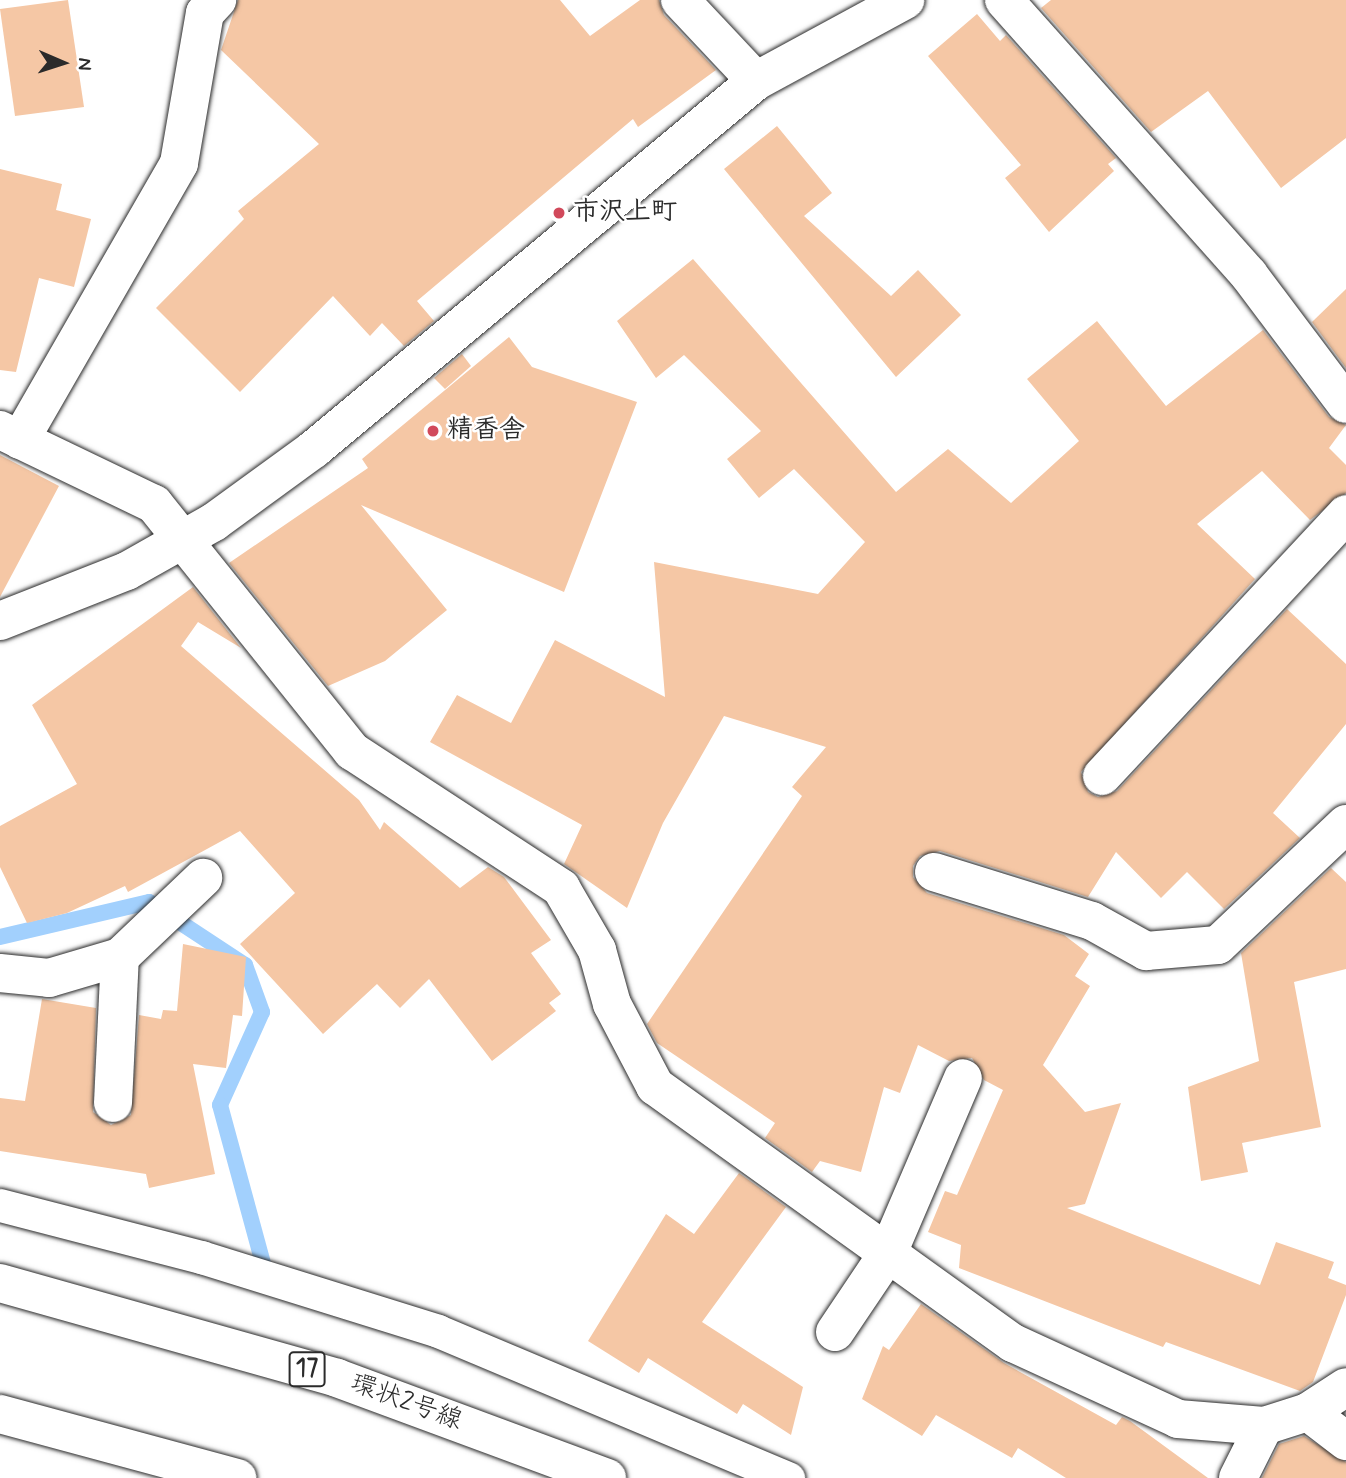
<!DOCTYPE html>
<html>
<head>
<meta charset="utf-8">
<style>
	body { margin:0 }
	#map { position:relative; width:1346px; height:1478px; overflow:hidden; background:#fff; font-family:Mynerve,"Klee One",sans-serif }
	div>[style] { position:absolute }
	.stream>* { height:16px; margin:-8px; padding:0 8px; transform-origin:8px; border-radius:8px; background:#a2d0fd }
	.building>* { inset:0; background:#f5c7a5 }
	.roads { filter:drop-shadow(0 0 2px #2b2b2b) drop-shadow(0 0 2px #2b2b2b) }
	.pedestrian>* { height:33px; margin:-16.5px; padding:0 16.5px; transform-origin:16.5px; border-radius:16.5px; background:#fff }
	.minor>* { height:38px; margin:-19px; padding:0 19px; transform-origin:19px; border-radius:19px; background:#fff }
	.tertiary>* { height:38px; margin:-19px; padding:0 19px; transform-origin:19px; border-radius:19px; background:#fff }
	.primary>* { height:38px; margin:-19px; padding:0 19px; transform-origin:19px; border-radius:19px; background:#fff }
	.dots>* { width:19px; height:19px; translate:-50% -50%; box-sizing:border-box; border:4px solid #fff; border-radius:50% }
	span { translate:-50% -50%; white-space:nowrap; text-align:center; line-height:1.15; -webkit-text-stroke:5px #fff; paint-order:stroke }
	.shield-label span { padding:2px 5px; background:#fff; border:2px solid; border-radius:5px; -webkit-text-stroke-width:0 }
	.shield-label { font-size:24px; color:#2b2b2b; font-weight:700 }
	.poi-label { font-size:26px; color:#2b2b2b; font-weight:700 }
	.left { translate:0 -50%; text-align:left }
	.street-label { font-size:26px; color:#2b2b2b }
	.north { position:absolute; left:28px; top:28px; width:70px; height:70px; -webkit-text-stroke:5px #fff; paint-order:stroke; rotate:93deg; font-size:19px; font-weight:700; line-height:28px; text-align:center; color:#2b2b2b }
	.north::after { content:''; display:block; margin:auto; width:24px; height:32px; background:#2b2b2b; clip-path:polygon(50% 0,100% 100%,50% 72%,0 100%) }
</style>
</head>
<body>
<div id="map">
	<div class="stream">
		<i style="left:0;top:937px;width:153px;rotate:-13.2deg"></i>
		<i style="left:149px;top:902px;width:115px;rotate:33.3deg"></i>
		<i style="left:245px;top:965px;width:50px;rotate:70.1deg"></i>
		<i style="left:262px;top:1012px;width:102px;rotate:114.3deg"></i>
		<i style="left:220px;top:1105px;width:179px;rotate:74.8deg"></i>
	</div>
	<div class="building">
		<i style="clip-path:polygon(68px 0,84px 107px,15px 116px,0 9px)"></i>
		<i style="clip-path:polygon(238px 0,560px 0,590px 36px,640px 0,659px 0,664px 15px,716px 70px,638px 127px,633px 119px,417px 301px,434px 321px,404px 346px,382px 323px,370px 336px,333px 296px,240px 392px,156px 308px,244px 219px,238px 211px,319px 144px,221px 50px)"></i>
		<i style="clip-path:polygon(1051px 0,1346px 0,1346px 138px,1281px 188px,1208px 91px,1151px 132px,1041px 8px)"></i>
		<i style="clip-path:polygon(977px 14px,1000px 41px,1006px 35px,1116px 158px,1108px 164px,1114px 171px,1049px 232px,1005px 178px,1021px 165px,928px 56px)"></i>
		<i style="clip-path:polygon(777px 126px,832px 193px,804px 216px,891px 296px,918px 270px,961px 315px,896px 377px,724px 169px)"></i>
		<i style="clip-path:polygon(0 169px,62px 184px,56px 210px,91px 219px,74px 287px,39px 278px,16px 372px,0 370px)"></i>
		<i style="clip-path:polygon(693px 259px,896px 492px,948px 449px,1011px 503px,1079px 441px,1027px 379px,1097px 321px,1166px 406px,1263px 330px,1329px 417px,1346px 425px,1329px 448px,1346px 465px,1346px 493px,1310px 520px,1262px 471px,1197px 524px,1255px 579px,1081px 772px,1088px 792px,1098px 797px,1117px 791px,1287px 609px,1346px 664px,1346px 724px,1273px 813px,1300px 838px,1224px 909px,1187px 872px,1161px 898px,1116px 852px,1088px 897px,940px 851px,920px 856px,913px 866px,913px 877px,927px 893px,1064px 935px,1089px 954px,1075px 976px,1090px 986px,1043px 1065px,1085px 1112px,1121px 1103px,1085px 1204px,1067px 1208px,1260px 1285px,1276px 1242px,1334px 1262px,1328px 1278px,1346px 1285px,1346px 1295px,1313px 1382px,1300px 1391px,1166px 1342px,1163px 1347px,959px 1268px,961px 1245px,928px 1232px,945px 1191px,957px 1195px,1003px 1090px,984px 1080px,972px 1058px,949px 1061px,918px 1045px,900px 1093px,884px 1087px,861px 1172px,820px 1161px,812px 1172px,765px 1138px,775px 1123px,657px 1043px,647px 1024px,802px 796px,792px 787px,826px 747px,724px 716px,663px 823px,627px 908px,564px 864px,582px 825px,430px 742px,457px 695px,511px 723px,555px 640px,665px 697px,654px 562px,818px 594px,865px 542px,794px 469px,759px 498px,727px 459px,761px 431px,684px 355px,656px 378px,617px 321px)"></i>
		<i style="clip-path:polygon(1346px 289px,1346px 368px,1312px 322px)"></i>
		<i style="clip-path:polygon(509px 337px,532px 367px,637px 402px,564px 592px,361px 505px,447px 610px,385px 661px,328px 686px,229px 563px,368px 468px,362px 459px)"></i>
		<i style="clip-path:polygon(462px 354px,471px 366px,445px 389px,434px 378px)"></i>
		<i style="clip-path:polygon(0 455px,59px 486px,0 597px)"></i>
		<i style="clip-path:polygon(193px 587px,241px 648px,198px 622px,181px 646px,359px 800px,380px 830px,384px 822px,460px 888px,488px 867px,504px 877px,551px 940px,531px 953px,561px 994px,549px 1003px,556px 1011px,492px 1061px,429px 979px,400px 1008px,377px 984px,323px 1034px,240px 944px,295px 893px,240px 831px,128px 892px,125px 886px,67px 913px,27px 923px,0 867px,0 826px,77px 784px,32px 705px)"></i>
		<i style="clip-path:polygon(1331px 868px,1346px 882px,1346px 969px,1294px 982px,1321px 1127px,1242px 1143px,1248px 1172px,1201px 1181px,1188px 1087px,1259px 1061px,1241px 953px)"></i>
		<i style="clip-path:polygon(183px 944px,246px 957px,242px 1016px,233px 1015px,226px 1068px,193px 1064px,215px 1174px,149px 1188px,146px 1174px,0 1151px,0 1098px,25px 1101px,42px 999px,96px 1008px,93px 1112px,111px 1125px,131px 1115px,139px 1015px,161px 1019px,163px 1010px,177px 1011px)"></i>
		<i style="clip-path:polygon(739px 1173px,786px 1207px,702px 1322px,803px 1387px,791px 1435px,743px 1404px,737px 1414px,648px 1358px,639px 1373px,588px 1341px,666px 1214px,694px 1234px)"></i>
		<i style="clip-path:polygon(921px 1304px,1004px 1363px,1116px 1425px,1122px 1417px,1130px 1421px,1208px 1478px,1066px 1478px,1018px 1448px,1012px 1458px,936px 1415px,922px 1436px,862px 1399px,883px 1346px,889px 1350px)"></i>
		<i style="clip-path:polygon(1304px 1436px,1346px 1462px,1346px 1478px,1262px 1478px,1279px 1444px)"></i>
	</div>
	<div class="roads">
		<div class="pedestrian">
			<i style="left:0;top:1205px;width:208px;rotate:14.5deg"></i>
			<i style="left:201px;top:1257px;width:248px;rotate:17.3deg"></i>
			<i style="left:438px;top:1331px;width:380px;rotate:22.8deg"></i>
		</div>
		<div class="minor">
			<i style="left:680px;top:0;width:111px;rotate:46.8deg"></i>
			<i style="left:1004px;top:0;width:368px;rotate:48.3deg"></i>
			<i style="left:1249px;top:275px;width:161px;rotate:53.1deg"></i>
			<i style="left:0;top:430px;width:171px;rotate:25.7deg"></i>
			<i style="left:154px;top:504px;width:317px;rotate:51.3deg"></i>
			<i style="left:352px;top:751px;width:250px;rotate:33.2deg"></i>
			<i style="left:561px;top:888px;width:72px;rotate:59.9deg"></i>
			<i style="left:597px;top:950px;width:56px;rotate:74.5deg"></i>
			<i style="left:612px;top:1004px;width:93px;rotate:62.3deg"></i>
			<i style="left:655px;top:1086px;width:441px;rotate:35.7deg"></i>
			<i style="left:1013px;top:1343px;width:182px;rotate:24.7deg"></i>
			<i style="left:1178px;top:1419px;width:86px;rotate:4.7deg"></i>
			<i style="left:1264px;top:1426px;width:46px;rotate:-17.7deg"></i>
			<i style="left:1308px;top:1412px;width:45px;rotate:-33.3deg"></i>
			<i style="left:20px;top:440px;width:319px;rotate:-60.1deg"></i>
			<i style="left:179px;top:163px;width:152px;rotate:-80.2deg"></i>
			<i style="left:205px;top:13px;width:18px;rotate:-47deg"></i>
			<i style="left:1102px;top:776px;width:358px;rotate:-47deg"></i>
			<i style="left:934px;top:872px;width:165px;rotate:17.2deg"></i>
			<i style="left:1092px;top:921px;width:62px;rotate:29.1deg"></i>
			<i style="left:1146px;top:951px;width:72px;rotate:-4.8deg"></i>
			<i style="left:1218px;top:945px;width:176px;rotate:-43.4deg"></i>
			<i style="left:0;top:973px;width:49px;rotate:5.8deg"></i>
			<i style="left:49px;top:978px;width:74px;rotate:-16.5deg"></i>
			<i style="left:120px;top:957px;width:115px;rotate:-43.6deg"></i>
			<i style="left:113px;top:1103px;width:146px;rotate:-87.3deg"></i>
			<i style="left:835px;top:1332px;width:95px;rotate:-56.1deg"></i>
			<i style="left:888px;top:1253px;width:190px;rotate:-66.8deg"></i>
			<i style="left:1308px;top:1412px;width:48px;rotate:37.3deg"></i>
			<i style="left:1238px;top:1478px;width:58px;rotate:-63.4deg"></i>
		</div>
		<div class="tertiary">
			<i style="left:0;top:621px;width:136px;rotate:-21.5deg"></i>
			<i style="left:127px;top:571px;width:100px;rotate:-29.4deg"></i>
			<i style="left:214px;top:522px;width:124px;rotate:-36.1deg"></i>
			<i style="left:314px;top:449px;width:575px;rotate:-39.78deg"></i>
			<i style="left:756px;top:81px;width:170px;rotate:-28.5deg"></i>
		</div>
		<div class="primary">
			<i style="left:0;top:1283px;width:350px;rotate:15.7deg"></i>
			<i style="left:337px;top:1378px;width:288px;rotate:20.3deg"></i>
			<i style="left:0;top:1414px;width:246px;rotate:15.1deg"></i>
		</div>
	</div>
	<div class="dots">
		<i style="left:559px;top:213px;background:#d1495b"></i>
		<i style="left:433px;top:431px;background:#d1495b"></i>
	</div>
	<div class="shield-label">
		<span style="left:307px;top:1369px">17</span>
	</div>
	<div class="poi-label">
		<span class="left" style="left:573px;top:213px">市沢上町</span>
		<span class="left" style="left:447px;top:431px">精香舎</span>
	</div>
	<div class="street-label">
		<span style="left:406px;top:1403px;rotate:20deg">環状2号線</span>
	</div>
	<div class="north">N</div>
</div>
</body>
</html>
